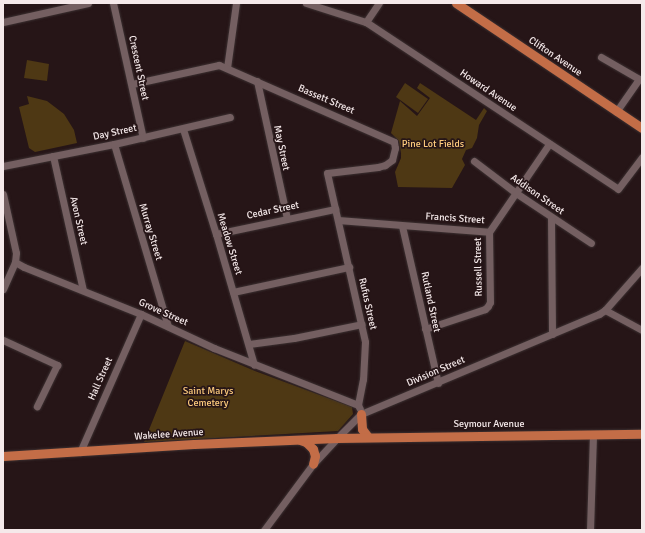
<!DOCTYPE html>
<html>
<head>
<meta charset="utf-8">
<style>
	body { margin:0 }
	#map { position:relative; width:645px; height:533px; overflow:hidden; background:#261517; font-family:Signika,sans-serif }
	div>[style] { position:absolute }
	.green>* { inset:0; background:#4e3814 }
	.roads { filter:drop-shadow(0 0 1px #3c3132) drop-shadow(0 0 1px #3c3132) }
	.minor>* { height:7px; margin:-3.5px; padding:0 3.5px; transform-origin:3.5px; border-radius:3.5px; background:#745f61 }
	.major>* { height:9px; margin:-4.5px; padding:0 4.5px; transform-origin:4.5px; border-radius:4.5px; background:#c36d47 }
	span { translate:-50% -50%; white-space:nowrap; text-align:center; line-height:1.15; -webkit-text-stroke:3.5px #261517; paint-order:stroke }
	.street-label { font-size:10px; color:#f5e9ea }
	.park-label { font-size:10px; color:#fdcb7d }
	.frame { position:absolute; inset:0; border:4px solid #f5e9ea; pointer-events:none }
</style>
</head>
<body>
<div id="map">
	<div class="green">
		<i style="clip-path:polygon(27px 60px,49px 64px,47px 81px,24px 78px)"></i>
		<i style="clip-path:polygon(405px 83px,428px 99px,418px 113px,396px 97px)"></i>
		<i style="clip-path:polygon(420px 83px,476px 120px,484px 108px,487px 111px,479px 125px,477px 138px,472px 148px,466px 150px,462px 159px,465px 165px,452px 188px,398px 187px,395px 172px,401px 158px,401px 153px,399px 141px,391px 133px,400px 101px,417px 116px,430px 98px,417px 88px)"></i>
		<i style="clip-path:polygon(27px 96px,47px 101px,64px 114px,74px 130px,77px 143px,35px 152px,29px 148px,19px 107px,29px 104px)"></i>
		<i style="clip-path:polygon(185px 341px,255px 371px,352px 407px,353px 414px,338px 431px,144px 442px)"></i>
	</div>
	<div class="roads">
		<div class="minor">
			<i style="left:113px;top:3px;width:138px;rotate:77.5deg"></i>
			<i style="left:306px;top:3px;width:63px;rotate:17.6deg"></i>
			<i style="left:366px;top:22px;width:302px;rotate:33.5deg"></i>
			<i style="left:618px;top:189px;width:40px;rotate:-53deg"></i>
			<i style="left:3px;top:22px;width:87px;rotate:-12.6deg"></i>
			<i style="left:366px;top:22px;width:23px;rotate:-56deg"></i>
			<i style="left:601px;top:57px;width:44px;rotate:30.1deg"></i>
			<i style="left:639px;top:79px;width:40px;rotate:124.9deg"></i>
			<i style="left:227px;top:68px;width:66px;rotate:-82.1deg"></i>
			<i style="left:257px;top:81px;width:141px;rotate:77.7deg"></i>
			<i style="left:132px;top:84px;width:89px;rotate:-12.3deg"></i>
			<i style="left:219px;top:65px;width:191px;rotate:23.7deg"></i>
			<i style="left:394px;top:142px;width:6px;rotate:81deg"></i>
			<i style="left:395px;top:148px;width:12px;rotate:104deg"></i>
			<i style="left:392px;top:160px;width:9px;rotate:144deg"></i>
			<i style="left:385px;top:165px;width:7px;rotate:164deg"></i>
			<i style="left:378px;top:167px;width:51px;rotate:173.3deg"></i>
			<i style="left:327px;top:173px;width:173px;rotate:77.3deg"></i>
			<i style="left:365px;top:342px;width:37px;rotate:93deg"></i>
			<i style="left:363px;top:379px;width:26px;rotate:101deg"></i>
			<i style="left:183px;top:129px;width:110px;rotate:72.6deg"></i>
			<i style="left:216px;top:234px;width:136px;rotate:73.8deg"></i>
			<i style="left:114px;top:144px;width:190px;rotate:73.5deg"></i>
			<i style="left:53px;top:156px;width:137px;rotate:77.4deg"></i>
			<i style="left:474px;top:161px;width:53px;rotate:37.3deg"></i>
			<i style="left:516px;top:193px;width:90px;rotate:33.7deg"></i>
			<i style="left:3px;top:166px;width:113px;rotate:-11.2deg"></i>
			<i style="left:114px;top:144px;width:119px;rotate:-13.1deg"></i>
			<i style="left:3px;top:194px;width:60px;rotate:77.6deg"></i>
			<i style="left:16px;top:253px;width:9px;rotate:96deg"></i>
			<i style="left:15px;top:262px;width:10px;rotate:29deg"></i>
			<i style="left:24px;top:267px;width:126px;rotate:21.9deg"></i>
			<i style="left:141px;top:314px;width:81px;rotate:25deg"></i>
			<i style="left:214px;top:348px;width:155px;rotate:21.6deg"></i>
			<i style="left:358px;top:405px;width:4px;rotate:63deg"></i>
			<i style="left:551px;top:217px;width:117px;rotate:89.5deg"></i>
			<i style="left:338px;top:220px;width:151px;rotate:4.5deg"></i>
			<i style="left:402px;top:226px;width:161px;rotate:77.1deg"></i>
			<i style="left:489px;top:232px;width:107px;rotate:-55.7deg"></i>
			<i style="left:216px;top:234px;width:122px;rotate:-11.9deg"></i>
			<i style="left:3px;top:289px;width:30px;rotate:-66deg"></i>
			<i style="left:233px;top:292px;width:119px;rotate:-12.2deg"></i>
			<i style="left:605px;top:310px;width:42px;rotate:28.4deg"></i>
			<i style="left:425px;top:329px;width:63px;rotate:-18.4deg"></i>
			<i style="left:485px;top:309px;width:4px;rotate:-45deg"></i>
			<i style="left:488px;top:306px;width:4px;rotate:-63deg"></i>
			<i style="left:490px;top:302px;width:70px;rotate:-90.8deg"></i>
			<i style="left:3px;top:340px;width:60px;rotate:24.8deg"></i>
			<i style="left:57px;top:365px;width:46px;rotate:116deg"></i>
			<i style="left:249px;top:344px;width:45px;rotate:-7.6deg"></i>
			<i style="left:294px;top:338px;width:69px;rotate:-11.6deg"></i>
			<i style="left:80px;top:452px;width:151px;rotate:-66.2deg"></i>
			<i style="left:264px;top:530px;width:82px;rotate:-53.4deg"></i>
			<i style="left:313px;top:464px;width:33px;rotate:-47deg"></i>
			<i style="left:335px;top:440px;width:37px;rotate:-45deg"></i>
			<i style="left:361px;top:414px;width:258px;rotate:-22.8deg"></i>
			<i style="left:599px;top:314px;width:7px;rotate:-34deg"></i>
			<i style="left:605px;top:310px;width:56px;rotate:-48.6deg"></i>
			<i style="left:590px;top:530px;width:95px;rotate:-88.2deg"></i>
		</div>
		<div class="major">
			<i style="left:456px;top:3px;width:224px;rotate:33.9deg"></i>
			<i style="left:361px;top:414px;width:15px;rotate:86deg"></i>
			<i style="left:362px;top:429px;width:10px;rotate:53deg"></i>
			<i style="left:300px;top:440px;width:6px;rotate:18deg"></i>
			<i style="left:306px;top:442px;width:10px;rotate:45deg"></i>
			<i style="left:313px;top:449px;width:7px;rotate:74deg"></i>
			<i style="left:315px;top:456px;width:8px;rotate:104deg"></i>
			<i style="left:3px;top:456px;width:191px;rotate:-3.6deg"></i>
			<i style="left:194px;top:444px;width:143px;rotate:-2.4deg"></i>
			<i style="left:337px;top:438px;width:305px;rotate:-0.8deg"></i>
		</div>
	</div>
	<div class="street-label">
		<span style="left:555px;top:57px;rotate:34deg">Clifton Avenue</span>
		<span style="left:138px;top:68px;rotate:78deg">Crescent Street</span>
		<span style="left:488px;top:91px;rotate:34deg">Howard Avenue</span>
		<span style="left:326px;top:100px;rotate:23deg">Bassett Street</span>
		<span style="left:115px;top:133px;rotate:-12deg">Day Street</span>
		<span style="left:281px;top:148px;rotate:78deg">May Street</span>
		<span style="left:537px;top:195px;rotate:35deg">Addison Street</span>
		<span style="left:273px;top:211px;rotate:-12deg">Cedar Street</span>
		<span style="left:455px;top:219px;rotate:4deg">Francis Street</span>
		<span style="left:78px;top:221px;rotate:77deg">Avon Street</span>
		<span style="left:150px;top:232px;rotate:73deg">Murray Street</span>
		<span style="left:229px;top:244px;rotate:73deg">Meadow Street</span>
		<span style="left:479px;top:267px;rotate:-91deg">Russell Street</span>
		<span style="left:430px;top:302px;rotate:78deg">Rutland Street</span>
		<span style="left:367px;top:304px;rotate:77deg">Rufus Street</span>
		<span style="left:163px;top:313px;rotate:24deg">Grove Street</span>
		<span style="left:436px;top:372px;rotate:-23deg">Division Street</span>
		<span style="left:101px;top:379px;rotate:-66deg">Hall Street</span>
		<span style="left:489px;top:425px">Seymour Avenue</span>
		<span style="left:169px;top:435px;rotate:-4deg">Wakelee Avenue</span>
	</div>
	<div class="park-label">
		<span style="left:433px;top:145px">Pine Lot Fields</span>
		<span style="left:208px;top:397px">Saint Marys<br>Cemetery</span>
	</div>
	<div class="frame"></div>
</div>
</body>
</html>
